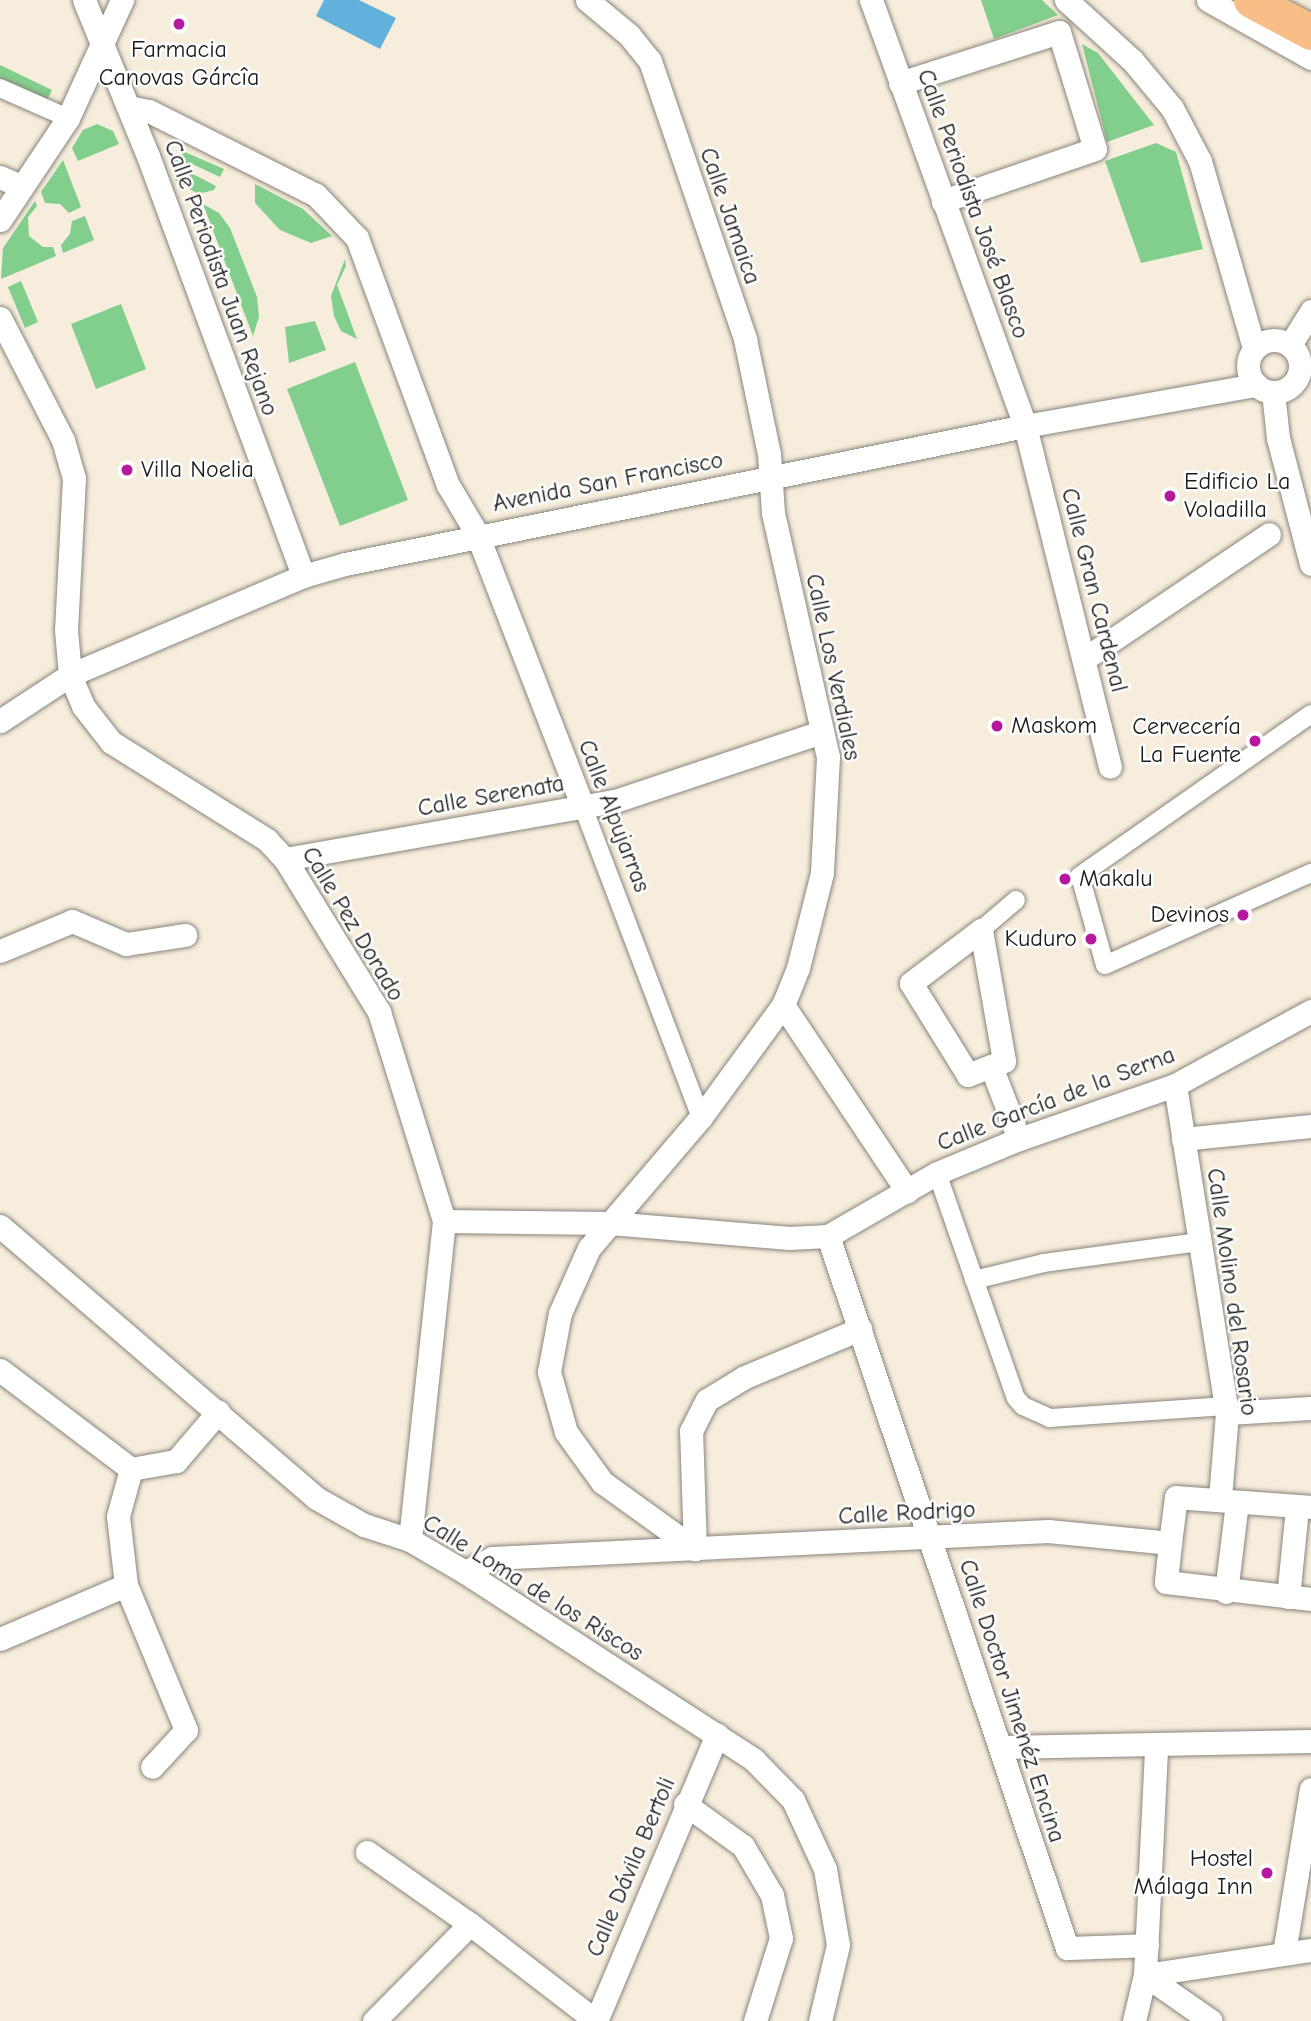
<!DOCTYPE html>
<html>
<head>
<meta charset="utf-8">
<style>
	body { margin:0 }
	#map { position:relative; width:1311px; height:2021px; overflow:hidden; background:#f6eddc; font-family:"Comic Neue",sans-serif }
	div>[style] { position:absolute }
	.green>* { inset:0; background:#82ce8c }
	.water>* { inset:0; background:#61b1dc }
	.roads { filter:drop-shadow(0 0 2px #89847c) drop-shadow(0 0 2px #89847c) }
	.pedestrian>* { height:18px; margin:-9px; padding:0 9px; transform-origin:9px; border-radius:9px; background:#fff }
	.minor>* { height:23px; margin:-11.5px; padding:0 11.5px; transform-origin:11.5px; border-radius:11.5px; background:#fff }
	.minor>.ring { margin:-11.5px; padding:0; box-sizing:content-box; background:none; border:23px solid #fff; border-radius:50% }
	.primary>* { height:35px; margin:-17.5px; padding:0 17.5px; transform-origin:17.5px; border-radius:17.5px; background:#f7be88 }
	.dots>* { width:19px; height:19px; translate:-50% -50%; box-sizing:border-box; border:4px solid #fff; border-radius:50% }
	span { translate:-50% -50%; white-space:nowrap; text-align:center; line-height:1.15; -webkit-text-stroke:5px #fff; paint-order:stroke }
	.poi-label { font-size:24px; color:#1c1c1c }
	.left { translate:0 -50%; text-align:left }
	.right { translate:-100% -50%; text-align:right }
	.street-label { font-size:24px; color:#1c1c1c }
</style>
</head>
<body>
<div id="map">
	<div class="green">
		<i style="clip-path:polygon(981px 0,1042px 0,1058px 15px,994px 39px)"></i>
		<i style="clip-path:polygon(1082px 44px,1098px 53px,1154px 125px,1107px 142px)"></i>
		<i style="clip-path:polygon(0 65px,52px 90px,45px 105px,0 83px)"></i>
		<i style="clip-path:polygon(97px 124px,113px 131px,119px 144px,78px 161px,72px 148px,83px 130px)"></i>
		<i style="clip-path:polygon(1156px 143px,1176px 152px,1203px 249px,1141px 263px,1105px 161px)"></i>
		<i style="clip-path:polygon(185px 152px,224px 169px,220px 177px,190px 163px,187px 171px,216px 186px,214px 190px,198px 194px,175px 180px,171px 162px)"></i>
		<i style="clip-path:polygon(63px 160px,81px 207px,69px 213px,60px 204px,45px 203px,41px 192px)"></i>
		<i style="clip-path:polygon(255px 184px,303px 209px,332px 236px,311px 243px,280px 230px,255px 203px)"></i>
		<i style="clip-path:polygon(35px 201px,37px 206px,28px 217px,29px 236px,43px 247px,53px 247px,56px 256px,1px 279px,3px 248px)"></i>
		<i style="clip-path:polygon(203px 204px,219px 213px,230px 228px,257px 297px,259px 317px,253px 336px)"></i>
		<i style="clip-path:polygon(85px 216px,94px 240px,63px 253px,61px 245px,70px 234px,72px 221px)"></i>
		<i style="clip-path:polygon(345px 259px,346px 266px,337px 285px,357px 339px,341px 331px,334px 316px,331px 296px)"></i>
		<i style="clip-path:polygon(21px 281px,38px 322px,25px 328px,8px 287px)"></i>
		<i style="clip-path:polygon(121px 304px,146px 369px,96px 389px,71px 324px)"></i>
		<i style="clip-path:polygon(315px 321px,326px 350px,289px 363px,285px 327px)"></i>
		<i style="clip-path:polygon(355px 362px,408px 500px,340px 526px,287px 389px)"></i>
	</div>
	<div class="water">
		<i style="clip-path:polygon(324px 0,359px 0,396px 18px,380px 49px,316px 16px)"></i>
	</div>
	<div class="roads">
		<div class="pedestrian">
			<i style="left:0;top:88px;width:74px;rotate:23.8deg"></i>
			<i style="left:1311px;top:714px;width:282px;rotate:145deg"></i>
			<i style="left:1080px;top:876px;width:92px;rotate:74.3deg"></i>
			<i style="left:1105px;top:965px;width:226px;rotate:-24.1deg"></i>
			<i style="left:583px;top:807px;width:332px;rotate:69.2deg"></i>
			<i style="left:981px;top:930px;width:46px;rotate:-40.6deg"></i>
			<i style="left:937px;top:1173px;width:238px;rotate:70.7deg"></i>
			<i style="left:1016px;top:1398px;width:11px;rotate:49deg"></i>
			<i style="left:1023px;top:1406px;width:30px;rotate:24deg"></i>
			<i style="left:1050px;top:1418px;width:175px;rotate:-3.9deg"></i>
			<i style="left:974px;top:1280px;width:72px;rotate:-13.7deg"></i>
			<i style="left:1044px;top:1263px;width:157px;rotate:-7.7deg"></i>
		</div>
		<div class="minor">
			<i style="left:84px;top:0;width:169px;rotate:67.7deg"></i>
			<i style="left:148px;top:156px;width:448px;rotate:69.7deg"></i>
			<i style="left:587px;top:0;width:55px;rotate:39.8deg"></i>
			<i style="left:629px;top:35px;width:33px;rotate:51deg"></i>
			<i style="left:650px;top:61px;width:294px;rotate:71.1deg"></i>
			<i style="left:745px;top:339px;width:117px;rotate:78.2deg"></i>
			<i style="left:769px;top:454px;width:59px;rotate:86.1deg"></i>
			<i style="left:773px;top:513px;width:250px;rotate:77.3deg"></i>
			<i style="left:828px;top:757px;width:116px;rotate:93deg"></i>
			<i style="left:822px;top:873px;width:98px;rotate:104.2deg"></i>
			<i style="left:798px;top:968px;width:40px;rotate:112deg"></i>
			<i style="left:783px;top:1005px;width:139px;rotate:126.2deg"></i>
			<i style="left:701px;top:1117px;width:172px;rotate:130.5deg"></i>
			<i style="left:589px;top:1248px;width:71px;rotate:114deg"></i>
			<i style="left:560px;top:1313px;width:60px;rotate:100.6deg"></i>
			<i style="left:549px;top:1372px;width:62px;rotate:74.2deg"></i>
			<i style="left:566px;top:1432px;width:62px;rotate:54.2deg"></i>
			<i style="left:602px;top:1482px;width:115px;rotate:35.8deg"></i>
			<i style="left:871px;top:0;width:453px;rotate:70.1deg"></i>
			<i style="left:1025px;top:426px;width:351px;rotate:76deg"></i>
			<i style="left:1066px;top:0;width:89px;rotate:42.3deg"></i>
			<i style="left:1132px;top:60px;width:62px;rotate:50.2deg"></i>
			<i style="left:1172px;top:108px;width:60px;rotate:62.2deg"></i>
			<i style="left:1200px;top:161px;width:195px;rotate:73.9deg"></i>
			<i style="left:1208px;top:0;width:118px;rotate:29.4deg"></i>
			<i style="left:900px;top:83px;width:167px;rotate:-17.8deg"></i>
			<i style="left:1059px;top:32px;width:122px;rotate:72.9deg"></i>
			<i style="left:1095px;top:149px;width:161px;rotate:161.1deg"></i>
			<i style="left:128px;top:107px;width:21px;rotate:11deg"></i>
			<i style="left:149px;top:111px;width:187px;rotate:26.7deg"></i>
			<i style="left:316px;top:195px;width:59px;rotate:46.4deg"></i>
			<i style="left:357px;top:238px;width:263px;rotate:69.8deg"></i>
			<i style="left:448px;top:485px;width:57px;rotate:59.4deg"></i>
			<i style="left:477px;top:534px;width:293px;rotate:68.8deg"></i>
			<i style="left:0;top:177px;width:24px;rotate:24deg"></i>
			<i style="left:0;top:220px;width:123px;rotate:-56.3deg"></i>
			<i style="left:68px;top:118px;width:130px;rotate:-65.4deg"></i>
			<i style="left:0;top:318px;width:137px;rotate:62.7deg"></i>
			<i style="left:63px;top:440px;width:40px;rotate:74deg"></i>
			<i style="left:74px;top:478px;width:152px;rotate:93deg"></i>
			<i style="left:66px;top:630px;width:45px;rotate:84.9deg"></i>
			<i style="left:70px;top:675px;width:34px;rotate:67deg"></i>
			<i style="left:83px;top:706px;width:46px;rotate:52.1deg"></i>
			<i style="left:111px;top:742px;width:184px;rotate:32.1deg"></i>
			<i style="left:267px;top:840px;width:26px;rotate:47deg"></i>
			<i style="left:285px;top:859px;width:180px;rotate:58.4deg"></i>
			<i style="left:379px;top:1012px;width:219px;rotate:72.7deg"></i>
			<i style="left:444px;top:1221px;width:321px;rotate:96.1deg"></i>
			<i class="ring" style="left:1248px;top:340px;width:29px;height:29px"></i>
			<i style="left:1290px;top:345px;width:40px;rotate:-58deg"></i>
			<i style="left:1273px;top:392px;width:46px;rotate:83.8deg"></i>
			<i style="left:1278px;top:438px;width:130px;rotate:75.3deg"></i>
			<i style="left:1084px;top:659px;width:223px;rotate:-34deg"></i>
			<i style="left:0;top:721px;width:84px;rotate:-33.3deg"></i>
			<i style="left:70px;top:675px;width:253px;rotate:-23deg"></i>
			<i style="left:303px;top:576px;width:44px;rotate:-15.9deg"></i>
			<i style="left:345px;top:564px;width:694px;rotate:-11.47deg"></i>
			<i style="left:1025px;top:426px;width:235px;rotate:-10.1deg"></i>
			<i style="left:285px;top:859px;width:335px;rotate:-10deg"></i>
			<i style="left:615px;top:801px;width:217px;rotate:-18.5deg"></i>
			<i style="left:981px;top:930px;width:133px;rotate:80deg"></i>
			<i style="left:1004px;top:1061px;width:39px;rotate:159deg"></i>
			<i style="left:968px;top:1075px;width:108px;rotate:-121.8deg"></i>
			<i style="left:911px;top:983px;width:88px;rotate:-37.1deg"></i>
			<i style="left:0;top:951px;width:78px;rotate:-22.6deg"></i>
			<i style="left:72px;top:921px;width:59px;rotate:23.1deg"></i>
			<i style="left:126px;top:944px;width:60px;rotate:-8.7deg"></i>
			<i style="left:783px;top:1005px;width:224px;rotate:56.3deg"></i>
			<i style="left:991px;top:1066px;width:78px;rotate:69deg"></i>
			<i style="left:1175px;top:1085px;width:332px;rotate:81deg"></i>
			<i style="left:1227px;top:1413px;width:86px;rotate:94.7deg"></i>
			<i style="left:1183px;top:1139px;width:129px;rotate:-5.8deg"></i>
			<i style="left:444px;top:1221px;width:166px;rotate:0.7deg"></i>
			<i style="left:610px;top:1223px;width:180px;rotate:4.8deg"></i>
			<i style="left:789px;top:1238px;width:39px;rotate:-3deg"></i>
			<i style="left:828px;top:1236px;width:126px;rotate:-30deg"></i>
			<i style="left:937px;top:1173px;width:89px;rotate:-22.5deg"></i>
			<i style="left:1019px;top:1139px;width:165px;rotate:-19.1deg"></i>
			<i style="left:1175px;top:1085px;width:155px;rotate:-28.6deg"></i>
			<i style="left:0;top:1226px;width:417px;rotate:40.7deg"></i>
			<i style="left:316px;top:1498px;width:55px;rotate:29.4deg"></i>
			<i style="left:364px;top:1525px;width:48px;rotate:18.1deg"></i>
			<i style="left:410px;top:1540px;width:64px;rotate:30.2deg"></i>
			<i style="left:465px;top:1572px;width:345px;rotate:33deg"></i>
			<i style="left:754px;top:1760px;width:56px;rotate:45.7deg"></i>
			<i style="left:793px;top:1800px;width:76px;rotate:65.1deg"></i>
			<i style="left:825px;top:1869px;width:77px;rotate:80.3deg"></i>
			<i style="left:838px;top:1945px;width:78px;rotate:103.3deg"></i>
			<i style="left:828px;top:1236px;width:751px;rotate:71.44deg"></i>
			<i style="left:1067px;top:1948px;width:80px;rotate:-2.1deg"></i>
			<i style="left:0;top:1370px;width:164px;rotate:37.1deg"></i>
			<i style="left:1227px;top:1413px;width:84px;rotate:-3.4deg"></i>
			<i style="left:1170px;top:1543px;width:46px;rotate:-82.6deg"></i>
			<i style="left:1176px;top:1497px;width:135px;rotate:4.2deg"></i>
			<i style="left:695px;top:1549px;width:118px;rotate:-91.9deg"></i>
			<i style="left:691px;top:1431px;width:35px;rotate:-63deg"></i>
			<i style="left:707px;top:1400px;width:44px;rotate:-31.2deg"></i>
			<i style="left:745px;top:1377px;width:125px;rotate:-22.7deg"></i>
			<i style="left:465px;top:1572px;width:30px;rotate:-27deg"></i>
			<i style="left:492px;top:1558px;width:557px;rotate:-2.78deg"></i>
			<i style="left:1048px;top:1531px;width:123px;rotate:5.6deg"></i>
			<i style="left:1170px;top:1543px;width:39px;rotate:96deg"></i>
			<i style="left:1166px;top:1582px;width:146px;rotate:6.7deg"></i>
			<i style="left:126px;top:1585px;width:157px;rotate:67.5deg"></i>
			<i style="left:186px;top:1730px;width:50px;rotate:132.6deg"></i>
			<i style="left:1226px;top:1592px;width:83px;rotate:-83deg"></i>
			<i style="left:1288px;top:1597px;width:79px;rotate:-84.2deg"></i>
			<i style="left:0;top:1639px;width:137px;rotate:-23.2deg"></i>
			<i style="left:126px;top:1585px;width:69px;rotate:-96.6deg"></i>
			<i style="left:118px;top:1516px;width:49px;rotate:-74.5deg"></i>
			<i style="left:131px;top:1469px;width:46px;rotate:-10.1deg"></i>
			<i style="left:176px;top:1461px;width:65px;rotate:-49.4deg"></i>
			<i style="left:1000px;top:1747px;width:311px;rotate:-1.1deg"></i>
			<i style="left:685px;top:1804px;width:72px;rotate:35.9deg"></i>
			<i style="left:743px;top:1846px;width:57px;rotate:59.4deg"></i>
			<i style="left:772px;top:1895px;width:44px;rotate:78.2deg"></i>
			<i style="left:781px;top:1938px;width:87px;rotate:107.4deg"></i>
			<i style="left:367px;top:1852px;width:126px;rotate:35deg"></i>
			<i style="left:470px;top:1924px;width:159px;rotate:37.6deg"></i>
			<i style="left:1284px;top:1953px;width:166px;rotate:-80.7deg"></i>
			<i style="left:1145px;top:1975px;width:168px;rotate:-8.6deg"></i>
			<i style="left:1145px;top:1975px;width:80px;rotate:34.9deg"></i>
			<i style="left:374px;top:2021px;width:136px;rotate:-45.3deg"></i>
			<i style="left:596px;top:2021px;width:311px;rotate:-67.1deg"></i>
			<i style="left:1134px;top:2021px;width:47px;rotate:-76.6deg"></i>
			<i style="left:1145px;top:1975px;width:229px;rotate:-87.2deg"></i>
		</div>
		<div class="primary">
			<i style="left:1251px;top:0;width:68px;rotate:28.1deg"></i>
		</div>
	</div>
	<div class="dots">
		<i style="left:179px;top:24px;background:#b5179e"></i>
		<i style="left:127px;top:470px;background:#b5179e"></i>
		<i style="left:1170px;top:496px;background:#b5179e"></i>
		<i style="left:997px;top:726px;background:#b5179e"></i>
		<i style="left:1255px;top:741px;background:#b5179e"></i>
		<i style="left:1065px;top:879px;background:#b5179e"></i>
		<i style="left:1243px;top:915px;background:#b5179e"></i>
		<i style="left:1091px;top:939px;background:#b5179e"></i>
		<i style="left:1267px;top:1873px;background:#b5179e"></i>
	</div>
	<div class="poi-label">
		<span style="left:179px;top:64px">Farmacia<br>Canovas Gárcîa</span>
		<span class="left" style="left:141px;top:470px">Villa Noelia</span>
		<span class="left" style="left:1184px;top:496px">Edificio La<br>Voladilla</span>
		<span class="left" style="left:1011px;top:726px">Maskom</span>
		<span class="right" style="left:1241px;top:741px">Cervecería<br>La Fuente</span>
		<span class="left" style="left:1079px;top:879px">Makalu</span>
		<span class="right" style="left:1229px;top:915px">Devinos</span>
		<span class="right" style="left:1077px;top:939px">Kuduro</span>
		<span class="right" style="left:1253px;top:1873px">Hostel<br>Málaga Inn</span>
	</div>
	<div class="street-label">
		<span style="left:973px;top:204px;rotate:70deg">Calle Periodista José Blasco</span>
		<span style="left:730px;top:216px;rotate:71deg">Calle Jamaica</span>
		<span style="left:221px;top:278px;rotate:70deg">Calle Periodista Juan Rejano</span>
		<span style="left:608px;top:482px;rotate:-11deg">Avenida San Francisco</span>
		<span style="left:1094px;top:590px;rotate:76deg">Calle Gran Cardenal</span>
		<span style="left:833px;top:667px;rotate:78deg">Calle Los Verdiales</span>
		<span style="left:491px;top:796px;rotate:-10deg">Calle Serenata</span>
		<span style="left:614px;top:816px;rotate:69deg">Calle Alpujarras</span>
		<span style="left:353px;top:924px;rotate:59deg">Calle Pez Dorado</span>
		<span style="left:1056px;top:1099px;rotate:-21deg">Calle García de la Serna</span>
		<span style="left:1232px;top:1292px;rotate:82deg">Calle Molino del Rosario</span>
		<span style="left:907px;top:1513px;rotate:-3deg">Calle Rodrigo</span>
		<span style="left:533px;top:1588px;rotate:32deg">Calle Loma de los Riscos</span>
		<span style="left:1012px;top:1701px;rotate:72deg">Calle Doctor Jimenéz Encina</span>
		<span style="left:631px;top:1867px;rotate:-67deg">Calle Dávila Bertoli</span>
	</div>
</div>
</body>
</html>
